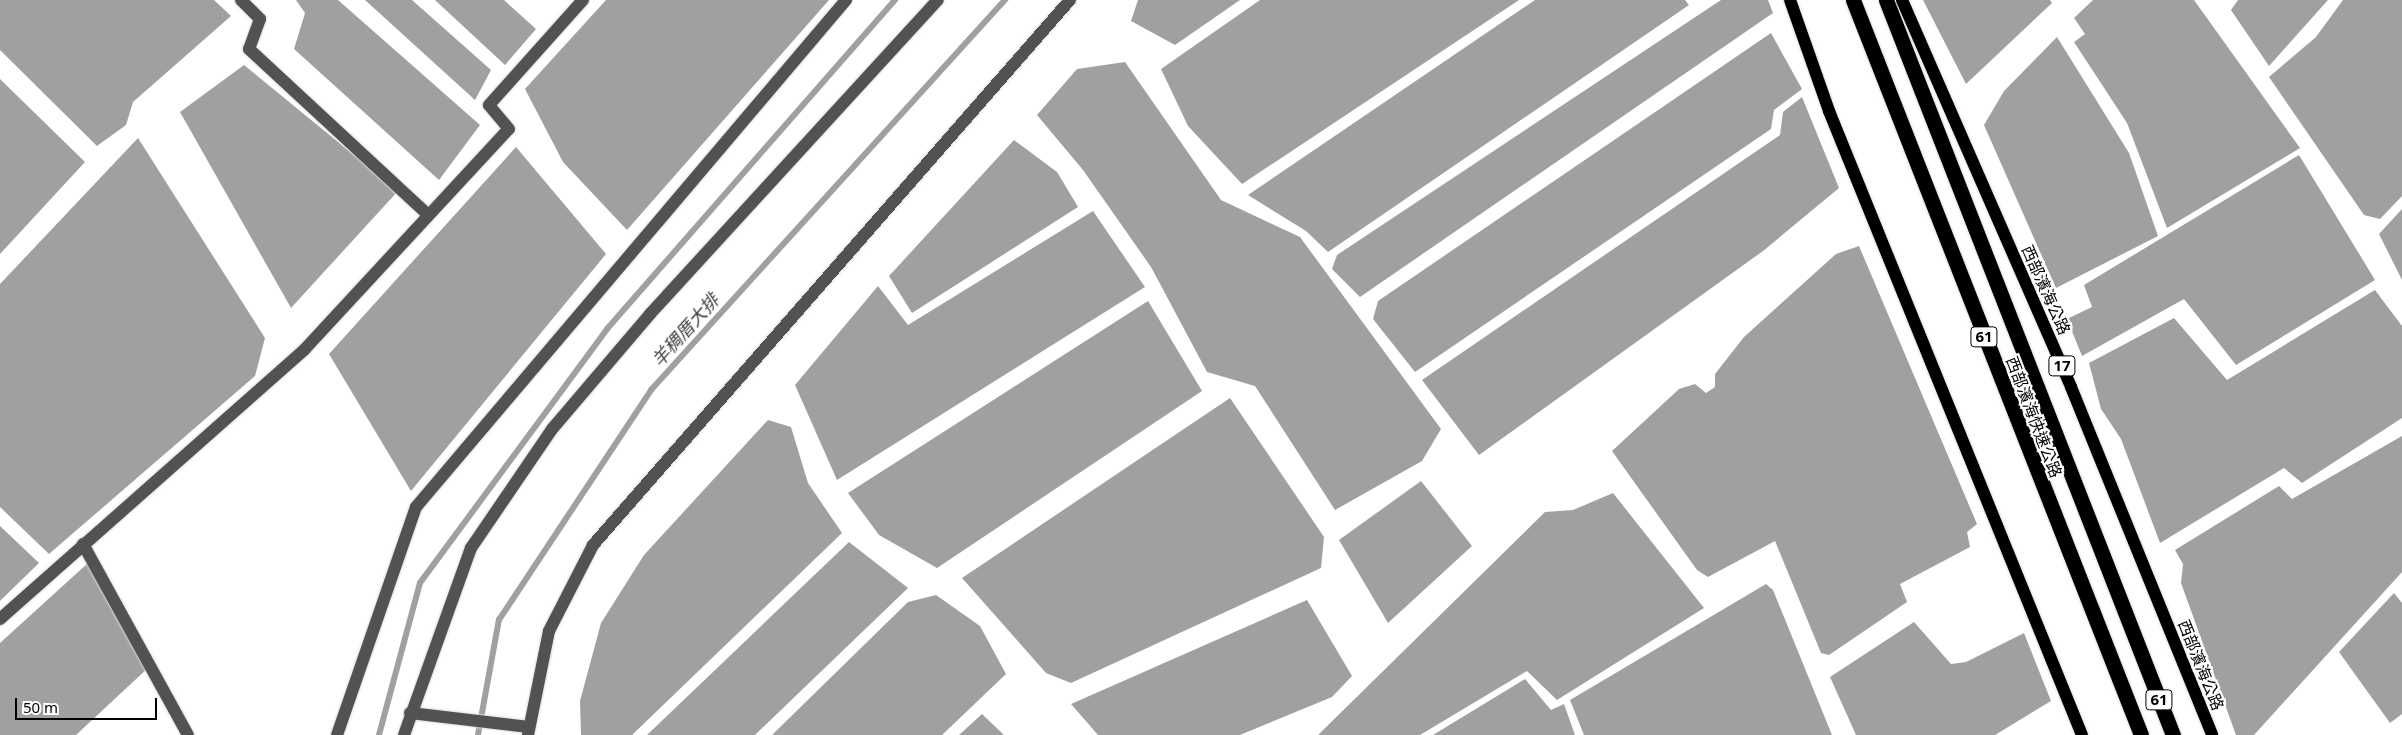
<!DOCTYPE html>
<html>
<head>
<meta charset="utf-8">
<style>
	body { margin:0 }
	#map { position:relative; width:2402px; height:735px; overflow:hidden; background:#fff; font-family:"Noto Sans","Noto Sans TC",sans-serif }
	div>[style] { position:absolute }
	.water>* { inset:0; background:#a0a0a0 }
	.stream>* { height:5.5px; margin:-2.75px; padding:0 2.75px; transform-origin:2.75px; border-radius:2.75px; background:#a0a0a0 }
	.roads { filter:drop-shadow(0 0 1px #dbdbdb) drop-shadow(0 0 1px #dbdbdb) }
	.minor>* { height:12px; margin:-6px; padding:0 6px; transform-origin:6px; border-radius:6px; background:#525252 }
	.major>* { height:12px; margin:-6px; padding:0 6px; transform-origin:6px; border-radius:6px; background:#000 }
	.highway>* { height:15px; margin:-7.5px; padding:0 7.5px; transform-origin:7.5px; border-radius:7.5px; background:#000 }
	span { translate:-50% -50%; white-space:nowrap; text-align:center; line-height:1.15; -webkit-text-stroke:4.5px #fff; paint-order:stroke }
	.shield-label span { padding:1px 4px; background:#fff; border:1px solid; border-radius:4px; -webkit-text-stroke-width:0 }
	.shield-label { font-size:15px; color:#000; font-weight:700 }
	.street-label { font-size:16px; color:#000 }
	.water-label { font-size:18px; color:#414141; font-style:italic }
	.scale { position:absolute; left:15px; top:698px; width:142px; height:22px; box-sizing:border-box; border:2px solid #000; border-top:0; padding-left:6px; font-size:15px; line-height:18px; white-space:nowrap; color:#000; -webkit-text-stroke:4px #fff; paint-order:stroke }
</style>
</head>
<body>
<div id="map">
	<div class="water">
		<i style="clip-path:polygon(0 0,214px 0,231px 16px,133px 102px,126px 125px,97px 146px,0 50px)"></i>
		<i style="clip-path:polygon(296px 0,338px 0,480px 125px,439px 180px,294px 49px,305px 13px)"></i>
		<i style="clip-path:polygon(365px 0,412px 0,491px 70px,475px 100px)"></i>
		<i style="clip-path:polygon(435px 0,504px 0,536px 29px,505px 65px)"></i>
		<i style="clip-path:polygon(606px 0,829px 0,627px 230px,563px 162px,525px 89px)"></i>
		<i style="clip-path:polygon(1138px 0,1240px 0,1175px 45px,1131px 21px)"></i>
		<i style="clip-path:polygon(1260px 0,1519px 0,1242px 184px,1188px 126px,1161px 69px)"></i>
		<i style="clip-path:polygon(1535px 0,1685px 0,1689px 5px,1328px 252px,1306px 231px,1248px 195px)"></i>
		<i style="clip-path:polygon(1721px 0,1768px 0,1773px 13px,1360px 297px,1332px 269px,1337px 255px)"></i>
		<i style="clip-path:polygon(1923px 0,2050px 0,2052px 3px,1966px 84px)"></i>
		<i style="clip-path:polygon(2093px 0,2194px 0,2300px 148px,2167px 228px,2127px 123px,2074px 42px,2085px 34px,2074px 18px)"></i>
		<i style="clip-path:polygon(2238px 0,2328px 0,2269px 66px,2231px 10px)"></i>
		<i style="clip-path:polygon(2343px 0,2402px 0,2402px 196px,2380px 219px,2364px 215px,2269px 77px,2316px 37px)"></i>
		<i style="clip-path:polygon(1771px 33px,1802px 89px,1774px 110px,1771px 129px,1415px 372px,1373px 319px,1378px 301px)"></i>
		<i style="clip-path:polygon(2057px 37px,2129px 153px,2158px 236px,2056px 288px,1984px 125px,2004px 91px)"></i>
		<i style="clip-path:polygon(1125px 62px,1221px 200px,1300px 237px,1441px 429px,1422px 461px,1335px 510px,1255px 386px,1207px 372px,1151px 267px,1083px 170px,1037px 115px,1077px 69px)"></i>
		<i style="clip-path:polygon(244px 65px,398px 191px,291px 308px,180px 112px)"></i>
		<i style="clip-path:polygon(0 79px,85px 162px,0 254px)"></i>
		<i style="clip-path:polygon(1802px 97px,1839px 188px,1763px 251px,1479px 455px,1422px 380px,1780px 135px,1783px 112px)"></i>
		<i style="clip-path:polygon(138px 138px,265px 338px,255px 376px,49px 554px,0 507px,0 284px)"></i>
		<i style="clip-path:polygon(1014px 140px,1057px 172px,1078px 207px,912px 313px,889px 276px)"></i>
		<i style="clip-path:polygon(516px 147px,606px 254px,411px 491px,329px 354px)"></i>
		<i style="clip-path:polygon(2299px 155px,2375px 280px,2236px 365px,2184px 299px,2082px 356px,2067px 319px,2092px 307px,2084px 285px)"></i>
		<i style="clip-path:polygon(2402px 209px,2402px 280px,2379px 234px)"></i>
		<i style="clip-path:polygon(1093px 211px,1145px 287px,837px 480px,795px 385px,878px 286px,908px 325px)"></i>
		<i style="clip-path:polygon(1859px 246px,1977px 524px,1967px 532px,1970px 547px,1900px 584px,1907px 602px,1829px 655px,1821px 653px,1775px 541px,1708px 577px,1697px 570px,1612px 451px,1679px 389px,1695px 384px,1706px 393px,1715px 387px,1715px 374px,1744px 337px,1836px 254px)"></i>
		<i style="clip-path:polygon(2375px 290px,2402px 326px,2402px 418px,2302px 483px,2284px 468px,2160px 543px,2121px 439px,2101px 409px,2089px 363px,2174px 318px,2227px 380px)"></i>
		<i style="clip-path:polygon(1148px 301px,1202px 391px,937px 568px,879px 535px,848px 493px)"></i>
		<i style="clip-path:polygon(1230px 398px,1324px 537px,1321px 568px,1071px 683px,1046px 673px,962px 578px)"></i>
		<i style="clip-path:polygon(768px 420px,791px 427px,808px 483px,842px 533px,632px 735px,581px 735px,580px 701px,601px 623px,644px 555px)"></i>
		<i style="clip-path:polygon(2402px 436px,2402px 572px,2254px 735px,2236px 735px,2181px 583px,2183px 564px,2175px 550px,2279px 486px,2292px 499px)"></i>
		<i style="clip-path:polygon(1421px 481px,1472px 546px,1388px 623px,1339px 540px)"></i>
		<i style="clip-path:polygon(1613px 493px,1704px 608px,1557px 700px,1527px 671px,1420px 735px,1318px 735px,1545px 512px,1573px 510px)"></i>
		<i style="clip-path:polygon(0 526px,39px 563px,0 601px)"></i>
		<i style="clip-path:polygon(849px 542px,908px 588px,755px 735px,647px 735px)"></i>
		<i style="clip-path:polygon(88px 563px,149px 667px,76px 735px,0 735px,0 643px)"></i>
		<i style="clip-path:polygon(1766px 584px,1773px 590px,1832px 735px,1584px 735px,1570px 700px)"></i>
		<i style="clip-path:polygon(2394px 593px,2402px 603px,2402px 714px,2390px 723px,2339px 652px)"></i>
		<i style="clip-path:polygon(936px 595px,980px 626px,1006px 674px,942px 735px,772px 735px,908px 602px)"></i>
		<i style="clip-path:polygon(1307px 600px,1352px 676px,1332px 697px,1240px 735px,1098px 735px,1071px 704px)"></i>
		<i style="clip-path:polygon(1914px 622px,1951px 664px,1966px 662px,2024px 633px,2051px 701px,1995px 735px,1856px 735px,1830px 677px)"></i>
		<i style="clip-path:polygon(1525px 679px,1551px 710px,1564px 704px,1575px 735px,1433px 735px)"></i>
		<i style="clip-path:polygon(982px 714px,1004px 735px,959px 735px)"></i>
	</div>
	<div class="stream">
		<i style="left:379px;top:735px;width:157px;rotate:-74.9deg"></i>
		<i style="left:420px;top:583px;width:315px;rotate:-53.6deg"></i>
		<i style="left:607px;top:329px;width:437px;rotate:-48.8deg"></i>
		<i style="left:478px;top:735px;width:117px;rotate:-79.7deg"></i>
		<i style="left:499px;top:620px;width:276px;rotate:-56.5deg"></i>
		<i style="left:651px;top:390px;width:527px;rotate:-47.77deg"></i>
	</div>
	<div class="roads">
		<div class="minor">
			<i style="left:241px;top:0;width:27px;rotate:45deg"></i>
			<i style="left:260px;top:19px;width:32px;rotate:110deg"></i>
			<i style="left:249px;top:49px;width:243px;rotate:42.8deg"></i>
			<i style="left:83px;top:544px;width:218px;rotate:61.2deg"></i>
			<i style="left:0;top:619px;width:406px;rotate:-41.5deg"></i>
			<i style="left:304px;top:350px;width:301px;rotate:-47.2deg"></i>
			<i style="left:509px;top:129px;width:31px;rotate:-130deg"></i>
			<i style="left:489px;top:105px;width:141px;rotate:-48.2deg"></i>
			<i style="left:410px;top:713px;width:120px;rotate:6.7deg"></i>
			<i style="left:337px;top:735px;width:241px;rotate:-70.9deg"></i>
			<i style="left:416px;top:507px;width:665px;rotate:-49.7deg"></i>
			<i style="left:404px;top:735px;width:199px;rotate:-70.3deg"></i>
			<i style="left:471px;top:548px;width:145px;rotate:-55.7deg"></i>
			<i style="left:553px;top:428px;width:150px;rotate:-49.6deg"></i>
			<i style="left:650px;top:314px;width:426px;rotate:-47.5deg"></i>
			<i style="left:528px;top:735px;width:106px;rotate:-78.6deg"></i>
			<i style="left:549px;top:631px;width:97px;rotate:-62.9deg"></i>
			<i style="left:593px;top:545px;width:724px;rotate:-48.81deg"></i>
		</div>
		<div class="major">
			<i style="left:1790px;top:0;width:118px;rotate:70.6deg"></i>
			<i style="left:1829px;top:111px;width:673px;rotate:67.93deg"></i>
			<i style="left:1902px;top:0;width:422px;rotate:66.4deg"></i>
			<i style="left:2071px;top:387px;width:375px;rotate:67.9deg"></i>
		</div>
		<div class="highway">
			<i style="left:1853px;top:0;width:789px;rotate:68.6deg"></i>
			<i style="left:1886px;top:0;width:789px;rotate:68.67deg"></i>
		</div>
	</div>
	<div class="shield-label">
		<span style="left:1984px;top:337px">61</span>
		<span style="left:2062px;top:366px">17</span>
		<span style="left:2159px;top:700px">61</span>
	</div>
	<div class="street-label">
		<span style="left:2046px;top:290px;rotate:66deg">西部濱海公路</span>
		<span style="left:2034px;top:417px;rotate:69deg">西部濱海快速公路</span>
		<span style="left:2201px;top:665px;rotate:68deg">西部濱海公路</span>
	</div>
	<div class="water-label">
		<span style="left:685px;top:330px;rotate:-48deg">羊稠厝大排</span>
	</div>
	<div class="scale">50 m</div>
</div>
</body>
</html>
